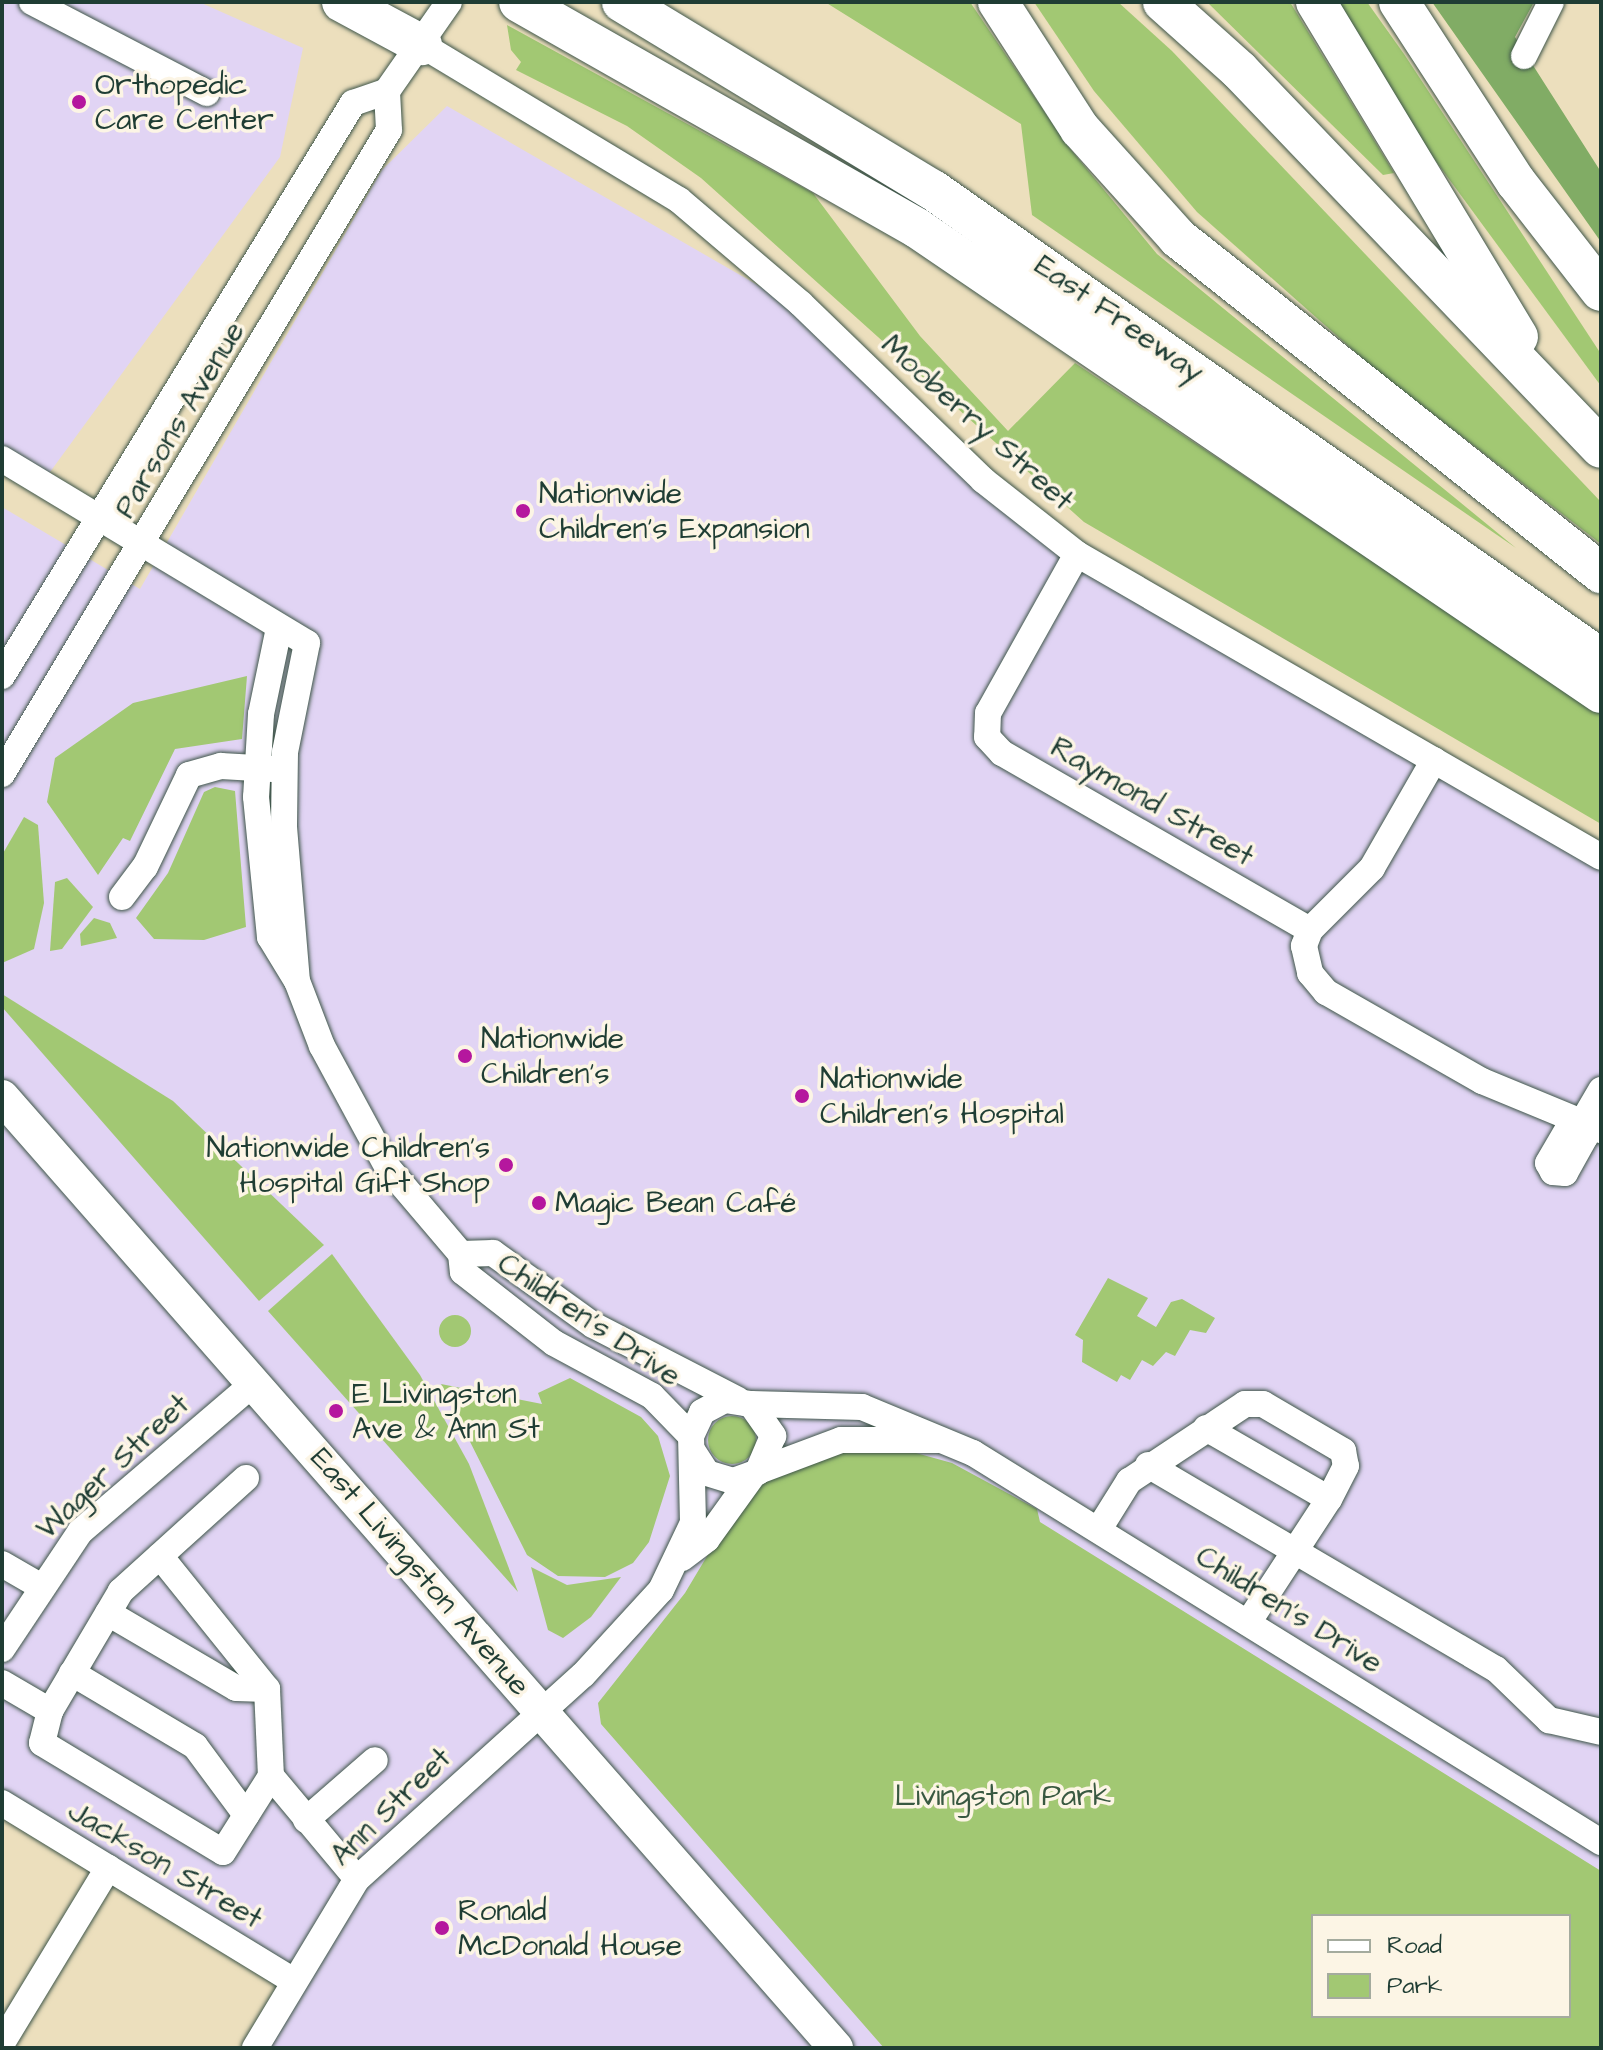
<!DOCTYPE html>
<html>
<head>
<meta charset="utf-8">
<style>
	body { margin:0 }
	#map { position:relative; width:1603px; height:2050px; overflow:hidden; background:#ecdfbd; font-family:"Architects Daughter",sans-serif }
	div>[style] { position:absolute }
	.built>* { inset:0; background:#e1d4f4 }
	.green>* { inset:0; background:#a2c873 }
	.round { border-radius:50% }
	.forest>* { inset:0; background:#81ac65 }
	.roads { filter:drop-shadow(0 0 2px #3e5549) drop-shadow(0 0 2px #3e5549) }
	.minor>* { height:26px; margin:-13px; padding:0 13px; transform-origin:13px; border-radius:13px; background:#fff }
	.major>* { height:34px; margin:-17px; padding:0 17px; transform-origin:17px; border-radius:17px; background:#fff }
	.highway>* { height:40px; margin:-20px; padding:0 20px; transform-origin:20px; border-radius:20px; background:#fff }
	.dots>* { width:22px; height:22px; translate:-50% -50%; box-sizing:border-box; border:4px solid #fcf5e5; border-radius:50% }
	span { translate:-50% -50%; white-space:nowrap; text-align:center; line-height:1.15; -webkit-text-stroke:7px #fcf5e5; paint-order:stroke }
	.poi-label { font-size:30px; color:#1f3d34 }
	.left { translate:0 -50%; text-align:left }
	.right { translate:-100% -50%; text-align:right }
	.street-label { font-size:30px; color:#1f3d34 }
	.park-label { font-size:30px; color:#395941 }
	.frame { position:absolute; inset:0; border:4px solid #1f3d34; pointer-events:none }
	.legend { position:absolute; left:1311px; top:1914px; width:260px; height:104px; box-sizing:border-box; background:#fcf5e5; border:2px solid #a4ab9e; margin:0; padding:10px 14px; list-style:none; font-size:24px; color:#1f3d34 }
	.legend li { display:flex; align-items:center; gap:16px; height:40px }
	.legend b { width:40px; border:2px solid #a4ab9e }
</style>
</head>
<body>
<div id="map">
	<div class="built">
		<i style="clip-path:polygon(2px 2px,199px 2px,303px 48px,280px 157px,42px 483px,2px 463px)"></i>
		<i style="clip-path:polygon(evenodd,447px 106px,818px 320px,1082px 552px,1601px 850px,1601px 2048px,255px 2048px,291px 1982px,2px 1803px,2px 507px,140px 589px,382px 170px,447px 106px,1313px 1916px,1569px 1916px,1569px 2016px,1313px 2016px,1313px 1916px)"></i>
	</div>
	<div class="green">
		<i style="clip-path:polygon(825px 2px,970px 2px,1067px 145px,1157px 254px,1516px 548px,1032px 215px,1021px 124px)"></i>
		<i style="clip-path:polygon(1034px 2px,1118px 2px,1172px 51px,1601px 502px,1601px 544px,1371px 366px,1197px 212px,1094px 91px)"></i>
		<i style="clip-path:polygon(1207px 2px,1290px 2px,1394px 173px,1383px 175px)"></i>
		<i style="clip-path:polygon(1336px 2px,1367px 2px,1404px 54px,1601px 354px,1601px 386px,1399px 111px)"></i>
		<i style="clip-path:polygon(507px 25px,813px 193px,920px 336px,1008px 431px,1075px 363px,1601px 714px,1601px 824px,1084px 522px,701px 178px,627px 126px,516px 70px,521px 62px,511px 50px)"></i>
		<i style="clip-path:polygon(247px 676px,242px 739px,175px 749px,130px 841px,123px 838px,98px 875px,47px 802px,55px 758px,133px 703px)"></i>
		<i style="clip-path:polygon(215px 787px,235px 791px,246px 927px,204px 940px,154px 939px,136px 918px,168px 873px,204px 792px)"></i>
		<i style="clip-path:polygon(24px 817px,38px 825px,44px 903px,34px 949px,2px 963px,2px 855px)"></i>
		<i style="clip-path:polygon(67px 878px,93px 907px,62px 949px,50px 951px,55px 882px)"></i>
		<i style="clip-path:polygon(94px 918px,110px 923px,117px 938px,81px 946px,80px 934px)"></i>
		<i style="clip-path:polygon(2px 994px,173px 1101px,324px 1245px,259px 1301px,2px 1007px)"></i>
		<i style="clip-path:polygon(332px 1254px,420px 1375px,469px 1464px,518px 1592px,268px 1311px)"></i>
		<i style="clip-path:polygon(1108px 1278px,1148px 1298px,1137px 1316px,1156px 1327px,1171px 1302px,1182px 1299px,1215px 1318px,1206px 1333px,1190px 1330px,1175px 1356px,1166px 1352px,1153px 1366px,1142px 1360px,1130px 1380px,1121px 1375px,1117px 1382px,1082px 1362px,1083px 1340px,1075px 1335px)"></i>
		<i class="round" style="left:439px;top:1315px;width:32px;height:32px"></i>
		<i style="clip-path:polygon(570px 1378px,641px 1417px,658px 1436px,670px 1476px,649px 1542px,633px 1563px,605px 1577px,558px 1576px,527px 1555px,441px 1384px,542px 1404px,538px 1393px)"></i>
		<i class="round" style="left:708px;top:1416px;width:48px;height:48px"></i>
		<i style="clip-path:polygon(evenodd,836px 1448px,898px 1448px,952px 1463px,1037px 1509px,1040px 1522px,1601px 1871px,1599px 2048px,884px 2048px,601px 1724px,598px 1703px,685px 1593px,734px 1511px,767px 1478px,836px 1448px,1313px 1916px,1569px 1916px,1569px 2016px,1313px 2016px,1313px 1916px)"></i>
		<i style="clip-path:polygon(531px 1567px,567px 1585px,621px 1577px,591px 1617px,563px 1638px,548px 1630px)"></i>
	</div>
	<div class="forest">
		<i style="clip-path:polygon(1432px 2px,1534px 2px,1515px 37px,1601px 172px,1601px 242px)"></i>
	</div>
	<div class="roads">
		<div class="minor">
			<i style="left:32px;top:2px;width:197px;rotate:27.5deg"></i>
			<i style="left:422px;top:45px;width:300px;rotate:31.1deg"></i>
			<i style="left:679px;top:200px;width:160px;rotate:40.4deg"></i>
			<i style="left:801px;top:304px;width:253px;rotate:44deg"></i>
			<i style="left:983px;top:480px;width:120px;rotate:38.2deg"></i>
			<i style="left:1077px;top:554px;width:605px;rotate:30.04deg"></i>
			<i style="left:1524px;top:56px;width:60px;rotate:-63.4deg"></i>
			<i style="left:2px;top:459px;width:356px;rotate:31.1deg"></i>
			<i style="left:307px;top:643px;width:111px;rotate:101.4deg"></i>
			<i style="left:285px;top:752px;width:75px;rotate:90.8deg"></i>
			<i style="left:284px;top:827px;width:155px;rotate:85.2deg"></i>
			<i style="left:297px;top:981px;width:70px;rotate:69deg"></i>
			<i style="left:322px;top:1046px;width:139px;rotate:61.6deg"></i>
			<i style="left:388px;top:1168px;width:113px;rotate:49.7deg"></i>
			<i style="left:461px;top:1254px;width:18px;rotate:84deg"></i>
			<i style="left:463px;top:1272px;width:115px;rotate:38deg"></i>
			<i style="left:554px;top:1343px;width:111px;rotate:28.4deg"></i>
			<i style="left:652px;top:1396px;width:56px;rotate:45.7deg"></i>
			<i style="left:1077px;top:554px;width:182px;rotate:119.2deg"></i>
			<i style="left:988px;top:713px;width:24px;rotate:92deg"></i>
			<i style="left:987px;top:737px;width:22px;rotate:47deg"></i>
			<i style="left:1002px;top:753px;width:355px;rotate:29.9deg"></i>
			<i style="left:279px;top:628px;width:88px;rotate:101.8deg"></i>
			<i style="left:261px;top:714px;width:83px;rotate:93.4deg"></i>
			<i style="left:256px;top:797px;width:141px;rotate:84.3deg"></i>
			<i style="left:270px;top:937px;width:48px;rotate:58.6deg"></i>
			<i style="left:2px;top:676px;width:672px;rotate:-58.51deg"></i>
			<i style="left:353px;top:103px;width:36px;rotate:-19deg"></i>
			<i style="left:387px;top:91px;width:108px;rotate:-55.1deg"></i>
			<i style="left:1434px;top:760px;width:125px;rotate:119.9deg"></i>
			<i style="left:1372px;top:868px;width:88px;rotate:135deg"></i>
			<i style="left:1310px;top:930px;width:17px;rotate:111deg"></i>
			<i style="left:1304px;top:946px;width:28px;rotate:77deg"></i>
			<i style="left:1310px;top:973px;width:25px;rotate:50deg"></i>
			<i style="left:1326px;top:992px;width:180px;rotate:29.7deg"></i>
			<i style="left:1482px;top:1081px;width:129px;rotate:22.4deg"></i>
			<i style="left:2px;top:774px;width:751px;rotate:-59deg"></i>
			<i style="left:389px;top:130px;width:39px;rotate:-93deg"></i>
			<i style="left:122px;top:897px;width:38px;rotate:-53deg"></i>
			<i style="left:145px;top:867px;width:102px;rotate:-64.4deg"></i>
			<i style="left:189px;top:775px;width:33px;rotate:-16deg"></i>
			<i style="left:221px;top:766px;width:52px;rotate:3.3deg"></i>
			<i style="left:1580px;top:1126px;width:42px;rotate:-59.7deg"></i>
			<i style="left:1553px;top:1172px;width:12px;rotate:5deg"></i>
			<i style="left:1565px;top:1173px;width:41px;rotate:-60.9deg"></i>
			<i style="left:1585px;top:1137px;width:12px;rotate:-114deg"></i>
			<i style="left:1553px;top:1172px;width:10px;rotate:-119deg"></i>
			<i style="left:1548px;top:1163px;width:42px;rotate:-59.7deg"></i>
			<i style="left:1569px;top:1127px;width:11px;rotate:-5deg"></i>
			<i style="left:461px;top:1254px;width:32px;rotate:-2deg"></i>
			<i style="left:493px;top:1253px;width:123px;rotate:35.8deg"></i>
			<i style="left:593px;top:1325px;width:163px;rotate:27.3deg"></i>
			<i style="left:751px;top:1404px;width:111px;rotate:1.5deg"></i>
			<i style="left:862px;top:1407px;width:120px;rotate:22.5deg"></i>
			<i style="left:973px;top:1453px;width:739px;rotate:31.78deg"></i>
			<i style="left:1206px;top:1428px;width:142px;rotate:30deg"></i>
			<i style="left:1148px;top:1465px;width:403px;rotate:30.4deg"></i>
			<i style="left:1496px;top:1669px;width:74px;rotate:43.9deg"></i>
			<i style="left:1549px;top:1720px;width:53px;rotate:13deg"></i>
			<i style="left:761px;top:1470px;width:85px;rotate:-20.6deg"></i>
			<i style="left:841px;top:1440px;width:97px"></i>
			<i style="left:246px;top:1478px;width:169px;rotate:137.9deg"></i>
			<i style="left:121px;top:1591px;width:139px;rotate:120.6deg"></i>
			<i style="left:50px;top:1711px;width:33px;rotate:104deg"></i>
			<i style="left:42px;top:1743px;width:211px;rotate:31.1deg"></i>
			<i style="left:223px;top:1852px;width:90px;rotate:-57.7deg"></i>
			<i style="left:271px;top:1776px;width:134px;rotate:50.1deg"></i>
			<i style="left:1099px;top:1529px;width:57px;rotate:-58deg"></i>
			<i style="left:1129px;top:1481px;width:139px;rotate:-33.6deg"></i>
			<i style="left:1245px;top:1404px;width:18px"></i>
			<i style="left:1263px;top:1404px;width:93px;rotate:30.4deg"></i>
			<i style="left:1343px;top:1451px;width:15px;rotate:79deg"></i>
			<i style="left:1346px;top:1466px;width:37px;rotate:117deg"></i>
			<i style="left:1329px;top:1499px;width:148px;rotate:123.2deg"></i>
			<i style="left:160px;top:1556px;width:171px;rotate:51.2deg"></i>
			<i style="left:267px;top:1689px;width:87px;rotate:87.4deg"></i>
			<i style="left:682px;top:1558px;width:31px;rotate:-37deg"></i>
			<i style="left:707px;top:1539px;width:79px;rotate:-54.3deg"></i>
			<i style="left:2px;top:1564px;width:44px;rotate:30.1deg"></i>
			<i style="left:108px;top:1613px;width:148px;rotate:30.4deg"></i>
			<i style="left:236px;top:1688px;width:31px;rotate:2deg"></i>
			<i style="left:2px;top:1649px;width:141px;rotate:-56.3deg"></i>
			<i style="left:80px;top:1532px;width:229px;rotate:-40.6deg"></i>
			<i style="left:72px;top:1673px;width:143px;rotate:30.7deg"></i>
			<i style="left:195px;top:1746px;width:86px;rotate:53.5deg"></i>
			<i style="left:2px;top:1683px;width:56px;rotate:30.3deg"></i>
			<i style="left:2px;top:1803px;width:342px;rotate:31.4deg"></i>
			<i style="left:306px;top:1820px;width:91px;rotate:-41deg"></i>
			<i style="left:2px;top:2043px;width:205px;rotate:-58.8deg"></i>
			<i style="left:255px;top:2048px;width:197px;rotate:-58.9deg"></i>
			<i style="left:357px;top:1879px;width:304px;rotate:-42.1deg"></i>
			<i style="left:583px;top:1675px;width:115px;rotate:-47.5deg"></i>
			<i style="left:661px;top:1590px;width:74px;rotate:-64.5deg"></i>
			<i style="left:693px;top:1523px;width:87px;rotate:-91.3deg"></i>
			<i style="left:691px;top:1436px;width:26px;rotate:-65deg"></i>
			<i style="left:702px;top:1412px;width:26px;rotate:-28deg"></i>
			<i style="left:725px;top:1400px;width:26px;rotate:9deg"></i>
			<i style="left:751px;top:1404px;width:39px;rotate:55deg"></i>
			<i style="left:773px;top:1436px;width:39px;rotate:113deg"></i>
			<i style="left:758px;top:1472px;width:27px;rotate:160deg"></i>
			<i style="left:733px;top:1481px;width:27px;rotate:-163deg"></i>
			<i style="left:707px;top:1473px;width:27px;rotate:-123deg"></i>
		</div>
		<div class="major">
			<i style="left:2px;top:1097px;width:1265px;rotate:48.75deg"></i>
		</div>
		<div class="highway">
			<i style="left:342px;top:2px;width:91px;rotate:28.3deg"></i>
			<i style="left:519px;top:2px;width:458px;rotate:29.6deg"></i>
			<i style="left:917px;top:228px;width:827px;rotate:34.21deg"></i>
			<i style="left:622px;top:2px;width:363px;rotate:31.2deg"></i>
			<i style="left:933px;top:190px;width:816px;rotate:35.07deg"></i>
			<i style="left:998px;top:2px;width:151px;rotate:57.2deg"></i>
			<i style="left:1080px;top:129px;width:147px;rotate:48deg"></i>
			<i style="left:1178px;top:238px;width:540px;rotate:38.38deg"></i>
			<i style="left:1163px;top:2px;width:102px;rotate:41.8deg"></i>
			<i style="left:1239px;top:70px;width:523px;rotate:46.24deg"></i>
			<i style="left:1316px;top:2px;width:391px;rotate:58.9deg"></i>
			<i style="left:1399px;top:2px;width:215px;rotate:57deg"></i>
			<i style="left:1516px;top:182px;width:138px;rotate:52.1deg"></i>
		</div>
	</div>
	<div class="dots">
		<i style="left:79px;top:102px;background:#b5179e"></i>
		<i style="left:523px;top:511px;background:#b5179e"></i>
		<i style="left:465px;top:1056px;background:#b5179e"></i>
		<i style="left:802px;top:1096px;background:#b5179e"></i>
		<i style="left:506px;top:1165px;background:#b5179e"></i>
		<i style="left:539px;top:1203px;background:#b5179e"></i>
		<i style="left:336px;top:1411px;background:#b5179e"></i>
		<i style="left:442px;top:1928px;background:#b5179e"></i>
	</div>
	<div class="poi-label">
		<span class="left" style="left:95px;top:102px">Orthopedic<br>Care Center</span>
		<span class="left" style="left:539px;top:511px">Nationwide<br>Children's Expansion</span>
		<span class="left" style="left:481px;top:1056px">Nationwide<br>Children's</span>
		<span class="left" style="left:820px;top:1096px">Nationwide<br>Children's Hospital</span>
		<span class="right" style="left:490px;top:1165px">Nationwide Children's<br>Hospital Gift Shop</span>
		<span class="left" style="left:555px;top:1203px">Magic Bean Café</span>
		<span class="left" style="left:352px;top:1411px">E Livingston<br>Ave &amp; Ann St</span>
		<span class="left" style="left:458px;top:1928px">Ronald<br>McDonald House</span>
	</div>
	<div class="street-label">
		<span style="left:1119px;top:319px;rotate:35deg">East Freeway</span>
		<span style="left:180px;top:420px;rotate:-59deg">Parsons Avenue</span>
		<span style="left:977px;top:423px;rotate:42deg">Mooberry Street</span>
		<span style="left:1152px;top:802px;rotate:30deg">Raymond Street</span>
		<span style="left:589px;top:1320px;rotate:34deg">Children's Drive</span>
		<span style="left:113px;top:1467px;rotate:-43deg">Wager Street</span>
		<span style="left:420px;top:1572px;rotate:49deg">East Livingston Avenue</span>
		<span style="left:1289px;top:1610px;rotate:32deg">Children's Drive</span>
		<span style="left:391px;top:1807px;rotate:-44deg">Ann Street</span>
		<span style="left:165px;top:1865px;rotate:31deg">Jackson Street</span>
	</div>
	<div class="park-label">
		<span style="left:1003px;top:1796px">Livingston Park</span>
	</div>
	<div class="frame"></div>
	<ul class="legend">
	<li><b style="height:10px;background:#fff"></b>Road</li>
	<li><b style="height:22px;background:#a2c873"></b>Park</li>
	</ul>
</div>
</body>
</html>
